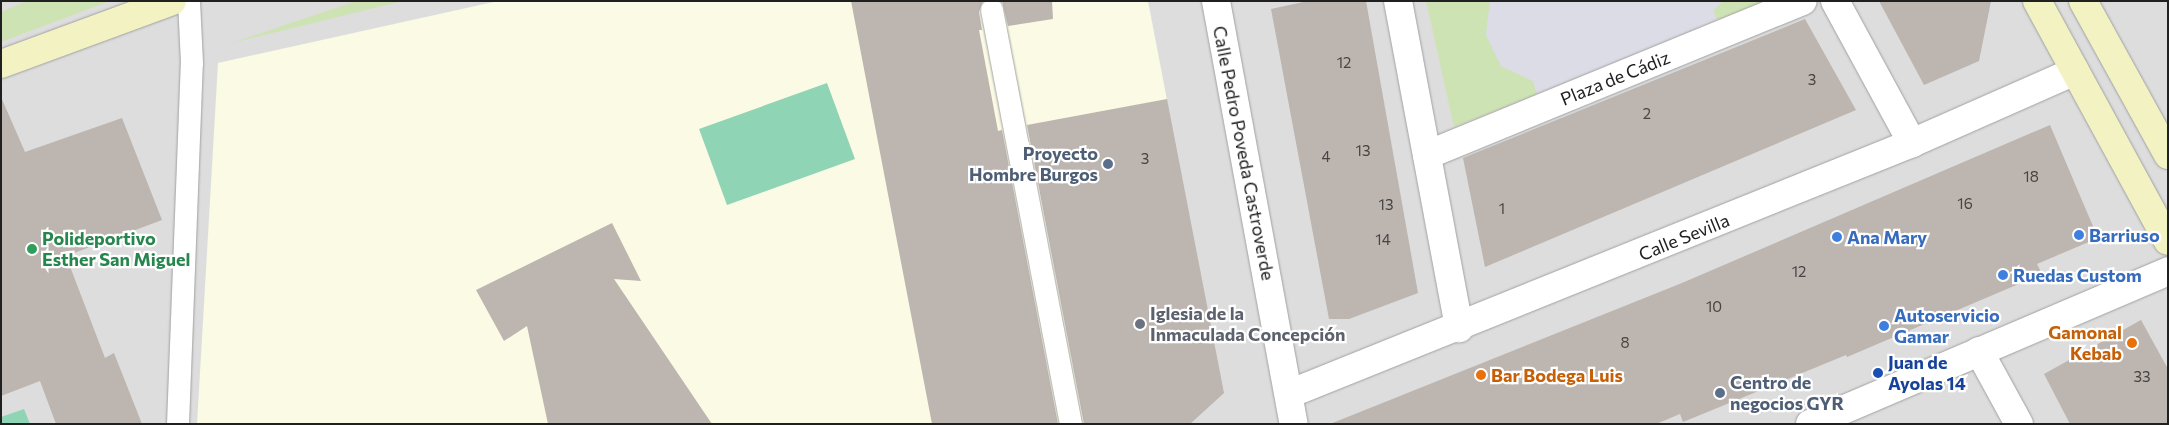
<!DOCTYPE html>
<html>
<head>
<meta charset="utf-8">
<style>
	body { margin:0 }
	#map { position:relative; width:2169px; height:425px; overflow:hidden; background:#efece7; font-family:Commissioner,sans-serif }
	div>[style] { position:absolute }
	.residential>* { inset:0; background:#ddd }
	.education>* { inset:0; background:#fbfae4 }
	.grass>* { inset:0; background:#cee3b3 }
	.pitch>* { inset:0; background:#8fd4b5 }
	.plaza>* { inset:0; background:#dbdce5 }
	.building>* { inset:0; background:#bcb5b0 }
	.roads { filter:drop-shadow(0 0 1px #a1a1a1) drop-shadow(0 0 1px #a1a1a1) }
	.lane>* { height:22px; margin:-11px; padding:0 11px; transform-origin:11px; border-radius:11px; background:#fff }
	.street>* { height:28px; margin:-14px; padding:0 14px; transform-origin:14px; border-radius:14px; background:#fff }
	.secondary>* { height:28px; margin:-14px; padding:0 14px; transform-origin:14px; border-radius:14px; background:#f2f2c2 }
	.dots>* { width:14px; height:14px; translate:-50% -50%; box-sizing:border-box; border:2px solid #fff; border-radius:50% }
	span { translate:-50% -50%; white-space:nowrap; text-align:center; line-height:1.15; -webkit-text-stroke:4.5px #fff; paint-order:stroke }
	.number-label { font-size:15px; color:#474544 }
	.number-label span { -webkit-text-stroke-width:0 }
	.street-label { font-size:18px; color:#202020 }
	.service-label { font-size:18px; color:#4e5e75; font-weight:700 }
	.right { translate:-100% -50%; text-align:right }
	.left { translate:0 -50%; text-align:left }
	.shop-label { font-size:18px; color:#366cbe; font-weight:700 }
	.leisure-label { font-size:18px; color:#27864d; font-weight:700 }
	.worship-label { font-size:18px; color:#5b616d; font-weight:700 }
	.food-label { font-size:18px; color:#c56008; font-weight:700 }
	.transit-label { font-size:18px; color:#164399; font-weight:700 }
	.frame { position:absolute; inset:0; border:2px solid #202020; pointer-events:none }
</style>
</head>
<body>
<div id="map">
	<div class="residential">
		<i style="clip-path:polygon(1px 1px,2168px 1px,2168px 424px,1px 424px)"></i>
	</div>
	<div class="education">
		<i style="clip-path:polygon(498px 1px,1148px 1px,1167px 100px,1090px 424px,197px 424px,218px 63px)"></i>
	</div>
	<div class="grass">
		<i style="clip-path:polygon(27px 1px,110px 1px,1px 42px,1px 12px)"></i>
		<i style="clip-path:polygon(356px 1px,403px 1px,232px 43px)"></i>
		<i style="clip-path:polygon(1426px 1px,1490px 1px,1486px 35px,1501px 66px,1533px 81px,1537px 94px,1454px 127px)"></i>
		<i style="clip-path:polygon(1723px 1px,1765px 1px,1717px 20px,1713px 10px)"></i>
	</div>
	<div class="pitch">
		<i style="clip-path:polygon(827px 83px,855px 159px,727px 205px,699px 129px)"></i>
		<i style="clip-path:polygon(24px 409px,30px 424px,1px 424px,1px 417px)"></i>
	</div>
	<div class="plaza">
		<i style="clip-path:polygon(1490px 1px,1723px 1px,1713px 10px,1717px 20px,1537px 94px,1533px 81px,1501px 66px,1486px 35px)"></i>
	</div>
	<div class="building">
		<i style="clip-path:polygon(851px 1px,983px 1px,979px 12px,982px 30px,979px 30px,998px 131px,1002px 130px,1058px 424px,932px 424px)"></i>
		<i style="clip-path:polygon(1002px 1px,1052px 1px,1053px 19px,1008px 26px)"></i>
		<i style="clip-path:polygon(1308px 1px,1366px 1px,1418px 293px,1349px 319px,1329px 319px,1271px 9px)"></i>
		<i style="clip-path:polygon(1879px 1px,1991px 1px,1979px 61px,1924px 85px)"></i>
		<i style="clip-path:polygon(1805px 19px,1856px 110px,1485px 267px,1463px 158px)"></i>
		<i style="clip-path:polygon(1px 97px,25px 152px,122px 118px,162px 220px,66px 256px,105px 358px,114px 353px,142px 424px,56px 424px,40px 381px,1px 396px)"></i>
		<i style="clip-path:polygon(1167px 99px,1224px 393px,1190px 424px,1084px 424px,1027px 125px)"></i>
		<i style="clip-path:polygon(2050px 125px,2098px 238px,2037px 264px,2042px 274px,1847px 357px,1846px 355px,1683px 422px,1680px 414px,1656px 424px,1330px 424px,1682px 283px)"></i>
		<i style="clip-path:polygon(612px 223px,641px 281px,614px 279px,712px 424px,548px 424px,527px 326px,504px 341px,476px 290px)"></i>
		<i style="clip-path:polygon(2141px 320px,2168px 369px,2168px 424px,2070px 424px,2044px 374px)"></i>
	</div>
	<div class="roads">
		<div class="lane">
			<i style="left:992px;top:10px;width:421px;rotate:79.2deg"></i>
			<i style="left:178px;top:424px;width:361px;rotate:-87.8deg"></i>
			<i style="left:192px;top:63px;width:62px;rotate:-92.8deg"></i>
		</div>
		<div class="street">
			<i style="left:1216px;top:1px;width:430px;rotate:79.6deg"></i>
			<i style="left:1398px;top:1px;width:333px;rotate:79.4deg"></i>
			<i style="left:1835px;top:1px;width:162px;rotate:61.5deg"></i>
			<i style="left:1427px;top:155px;width:406px;rotate:-22.3deg"></i>
			<i style="left:1979px;top:351px;width:83px;rotate:61.3deg"></i>
			<i style="left:1289px;top:394px;width:672px;rotate:-21.94deg"></i>
			<i style="left:1912px;top:143px;width:178px;rotate:-23.8deg"></i>
			<i style="left:1810px;top:424px;width:389px;rotate:-23.1deg"></i>
		</div>
		<div class="secondary">
			<i style="left:2037px;top:1px;width:273px;rotate:61.4deg"></i>
			<i style="left:2083px;top:1px;width:176px;rotate:61.1deg"></i>
			<i style="left:1px;top:64px;width:182px;rotate:-20.2deg"></i>
		</div>
	</div>
	<div class="dots">
		<i style="left:1108px;top:164px;background:#5c6f8a"></i>
		<i style="left:2079px;top:235px;background:#3f7fe0"></i>
		<i style="left:1837px;top:237px;background:#3f7fe0"></i>
		<i style="left:32px;top:249px;background:#2e9e5b"></i>
		<i style="left:2003px;top:275px;background:#3f7fe0"></i>
		<i style="left:1140px;top:324px;background:#6b7280"></i>
		<i style="left:1884px;top:326px;background:#3f7fe0"></i>
		<i style="left:2132px;top:343px;background:#e8710a"></i>
		<i style="left:1878px;top:373px;background:#1a4fb4"></i>
		<i style="left:1481px;top:375px;background:#e8710a"></i>
		<i style="left:1720px;top:393px;background:#5c6f8a"></i>
	</div>
	<div class="number-label">
		<span style="left:1344px;top:63px">12</span>
		<span style="left:1812px;top:80px">3</span>
		<span style="left:1647px;top:114px">2</span>
		<span style="left:1363px;top:151px">13</span>
		<span style="left:1326px;top:157px">4</span>
		<span style="left:1145px;top:159px">3</span>
		<span style="left:2031px;top:177px">18</span>
		<span style="left:1965px;top:204px">16</span>
		<span style="left:1386px;top:205px">13</span>
		<span style="left:1502px;top:209px">1</span>
		<span style="left:1383px;top:240px">14</span>
		<span style="left:1799px;top:272px">12</span>
		<span style="left:1714px;top:307px">10</span>
		<span style="left:1625px;top:343px">8</span>
		<span style="left:2142px;top:377px">33</span>
	</div>
	<div class="street-label">
		<span style="left:1615px;top:78px;rotate:-22deg">Plaza de Cádiz</span>
		<span style="left:1244px;top:153px;rotate:79deg">Calle Pedro Poveda Castroverde</span>
		<span style="left:1684px;top:237px;rotate:-22deg">Calle Sevilla</span>
	</div>
	<div class="service-label">
		<span class="right" style="left:1098px;top:164px">Proyecto<br>Hombre Burgos</span>
		<span class="left" style="left:1730px;top:393px">Centro de<br>negocios GYR</span>
	</div>
	<div class="shop-label">
		<span class="left" style="left:2089px;top:235px">Barriuso</span>
		<span class="left" style="left:1847px;top:237px">Ana Mary</span>
		<span class="left" style="left:2013px;top:275px">Ruedas Custom</span>
		<span class="left" style="left:1894px;top:326px">Autoservicio<br>Gamar</span>
	</div>
	<div class="leisure-label">
		<span class="left" style="left:42px;top:249px">Polideportivo<br>Esther San Miguel</span>
	</div>
	<div class="worship-label">
		<span class="left" style="left:1150px;top:324px">Iglesia de la<br>Inmaculada Concepción</span>
	</div>
	<div class="food-label">
		<span class="right" style="left:2122px;top:343px">Gamonal<br>Kebab</span>
		<span class="left" style="left:1491px;top:375px">Bar Bodega Luis</span>
	</div>
	<div class="transit-label">
		<span class="left" style="left:1888px;top:373px">Juan de<br>Ayolas 14</span>
	</div>
	<div class="frame"></div>
</div>
</body>
</html>
